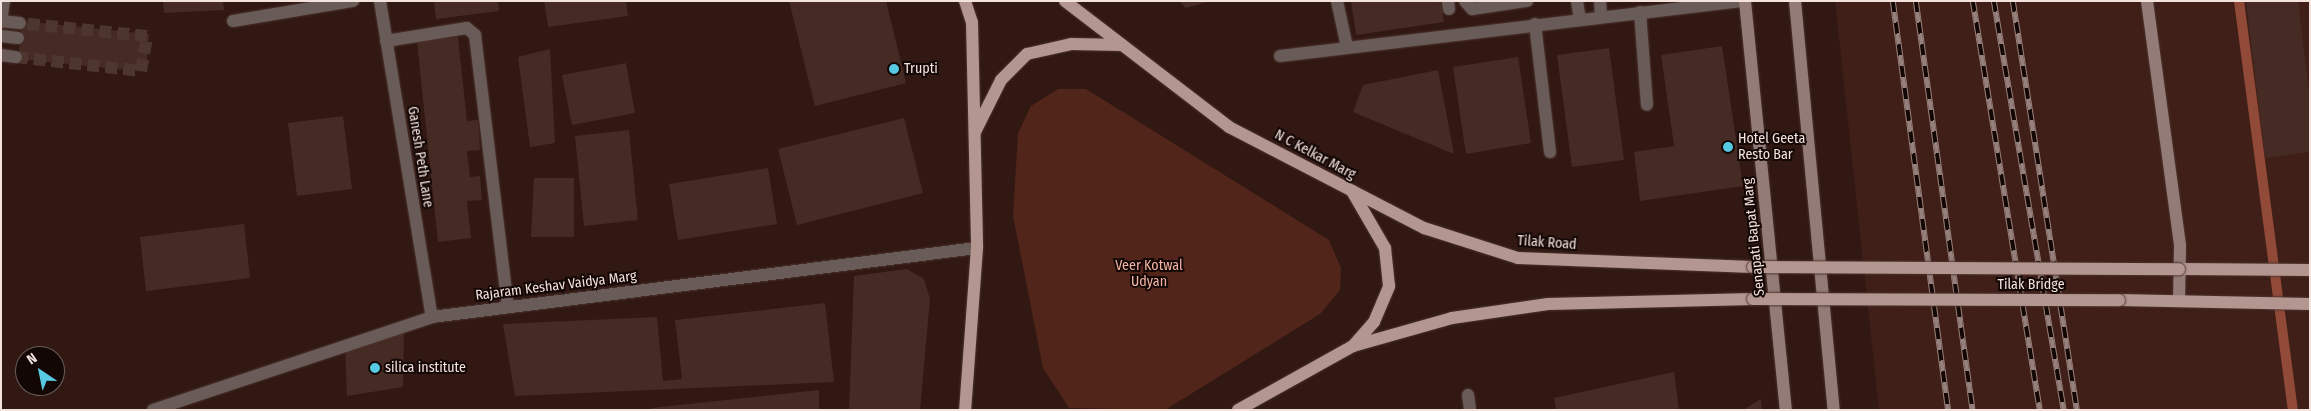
<!DOCTYPE html>
<html>
<head>
<meta charset="utf-8">
<style>
	body { margin:0 }
	#map { position:relative; width:2311px; height:411px; overflow:hidden; background:#311812; font-family:"Fira Sans Condensed",sans-serif }
	div>[style] { position:absolute }
	.built>* { inset:0; background:#3f1f17 }
	.green>* { inset:0; background:#51251a }
	.stream>* { height:10px; margin:-5px; padding:0 5px; transform-origin:5px; border-radius:5px; background:#914938 }
	.building>* { inset:0; background:#462b24 }
	.street-tunnel>* { height:12px; margin-top:-6px; transform-origin:0; background:repeating-linear-gradient(90deg,#4e3630 0 12px,transparent 0 18px) }
	.roads { filter:drop-shadow(0 0 1px #4c342e) drop-shadow(0 0 1px #4c342e) }
	.street>* { height:12px; margin:-6px; padding:0 6px; transform-origin:6px; border-radius:6px; background:#695b58 }
	.secondary>* { height:12px; margin:-6px; padding:0 6px; transform-origin:6px; border-radius:6px; background:#937c77 }
	.primary>* { height:12px; margin:-6px; padding:0 6px; transform-origin:6px; border-radius:6px; background:#b3968f }
	.rail>* { height:5.5px; margin-top:-2.75px; transform-origin:0; background:repeating-linear-gradient(90deg,#120705 0 11px,#96807b 0 22px); box-sizing:border-box; border-block:1px solid #96807b }
	.bridges { filter:drop-shadow(0 0 1px #4c342e) drop-shadow(0 0 1px #4c342e) }
	.primary-bridge>* { height:12px; margin:-6px; padding:0 6px; transform-origin:6px; border-radius:6px; background:#b3968f }
	.dots>* { width:14px; height:14px; translate:-50% -50%; box-sizing:border-box; border:2px solid #120705; border-radius:50% }
	span { translate:-50% -50%; white-space:nowrap; text-align:center; line-height:1.15; -webkit-text-stroke:4px #120705; paint-order:stroke }
	.poi-label { font-size:14px; color:#f4e2dd }
	.left { translate:0 -50%; text-align:left }
	.street-label { font-size:14px; color:#f4e2dd }
	.park-label { font-size:14px; color:#f4b3a3 }
	.frame { position:absolute; inset:0; border:2px solid #f4e2dd; pointer-events:none }
	.north { position:absolute; left:15px; top:346px; width:50px; height:50px; box-sizing:border-box; background:#120705; border:1px solid #6c5f5b; border-radius:50%; rotate:326deg; font-size:14px; font-weight:700; line-height:20px; text-align:center; color:#f4e2dd }
	.north::after { content:''; display:block; margin:auto; width:18px; height:22px; background:#57c9e2; clip-path:polygon(50% 0,100% 100%,50% 72%,0 100%) }
</style>
</head>
<body>
<div id="map">
	<div class="built">
		<i style="clip-path:polygon(1835px 1px,2310px 1px,2310px 410px,1879px 410px)"></i>
	</div>
	<div class="green">
		<i style="clip-path:polygon(1058px 89px,1086px 89px,1329px 240px,1341px 268px,1340px 290px,1320px 314px,1165px 410px,1069px 408px,1043px 368px,1013px 216px,1018px 133px,1031px 106px)"></i>
	</div>
	<div class="stream">
		<i style="left:2239px;top:1px;width:413px;rotate:82.5deg"></i>
	</div>
	<div class="building">
		<i style="clip-path:polygon(163px 1px,223px 1px,224px 10px,164px 13px)"></i>
		<i style="clip-path:polygon(434px 1px,498px 1px,499px 11px,436px 19px)"></i>
		<i style="clip-path:polygon(544px 1px,626px 1px,628px 16px,548px 27px)"></i>
		<i style="clip-path:polygon(789px 1px,886px 1px,906px 83px,815px 106px)"></i>
		<i style="clip-path:polygon(1179px 1px,1207px 1px,1207px 2px,1186px 8px)"></i>
		<i style="clip-path:polygon(1351px 1px,1441px 1px,1444px 22px,1356px 35px)"></i>
		<i style="clip-path:polygon(2246px 1px,2298px 1px,2310px 101px,2310px 152px,2265px 158px)"></i>
		<i style="clip-path:polygon(22px 21px,149px 34px,146px 72px,18px 59px)"></i>
		<i style="clip-path:polygon(458px 37px,467px 121px,478px 120px,480px 150px,467px 151px,470px 177px,480px 176px,482px 200px,467px 201px,471px 238px,438px 242px,417px 42px)"></i>
		<i style="clip-path:polygon(1722px 46px,1743px 186px,1640px 201px,1634px 152px,1674px 146px,1661px 55px)"></i>
		<i style="clip-path:polygon(1609px 48px,1624px 160px,1572px 167px,1557px 55px)"></i>
		<i style="clip-path:polygon(550px 49px,555px 143px,530px 147px,518px 57px)"></i>
		<i style="clip-path:polygon(1518px 57px,1531px 143px,1466px 154px,1453px 67px)"></i>
		<i style="clip-path:polygon(626px 63px,635px 113px,572px 125px,562px 75px)"></i>
		<i style="clip-path:polygon(1438px 70px,1454px 154px,1353px 112px,1363px 85px)"></i>
		<i style="clip-path:polygon(343px 116px,352px 189px,297px 196px,288px 123px)"></i>
		<i style="clip-path:polygon(904px 118px,923px 193px,797px 225px,778px 149px)"></i>
		<i style="clip-path:polygon(629px 130px,638px 220px,584px 226px,575px 136px)"></i>
		<i style="clip-path:polygon(768px 168px,777px 224px,678px 240px,669px 184px)"></i>
		<i style="clip-path:polygon(534px 178px,574px 178px,574px 237px,531px 237px)"></i>
		<i style="clip-path:polygon(244px 224px,250px 278px,146px 291px,140px 237px)"></i>
		<i style="clip-path:polygon(907px 269px,924px 279px,930px 299px,920px 410px,849px 410px,854px 276px)"></i>
		<i style="clip-path:polygon(825px 303px,834px 382px,515px 396px,503px 324px,657px 317px,663px 381px,682px 379px,675px 320px)"></i>
		<i style="clip-path:polygon(404px 333px,403px 387px,347px 396px,345px 348px)"></i>
		<i style="clip-path:polygon(1674px 372px,1679px 410px,1556px 410px,1554px 398px)"></i>
		<i style="clip-path:polygon(819px 390px,819px 410px,651px 410px,651px 408px)"></i>
		<i style="clip-path:polygon(1761px 399px,1762px 410px,1743px 410px)"></i>
	</div>
	<div class="street-tunnel">
		<i style="left:16px;top:57px;width:126px;rotate:6.4deg"></i>
		<i style="left:141px;top:71px;width:36px;rotate:-80deg"></i>
		<i style="left:147px;top:36px;width:128px;rotate:-174.2deg"></i>
	</div>
	<div class="roads">
		<div class="street">
			<i style="left:380px;top:1px;width:320px;rotate:80.7deg"></i>
			<i style="left:1337px;top:1px;width:47px;rotate:77.7deg"></i>
			<i style="left:1448px;top:1px;width:8px;rotate:83deg"></i>
			<i style="left:1465px;top:1px;width:11px;rotate:49deg"></i>
			<i style="left:1472px;top:9px;width:56px;rotate:-8.3deg"></i>
			<i style="left:1577px;top:1px;width:18px;rotate:81deg"></i>
			<i style="left:1600px;top:1px;width:16px;rotate:86deg"></i>
			<i style="left:1640px;top:12px;width:93px;rotate:85.7deg"></i>
			<i style="left:1px;top:21px;width:19px;rotate:6deg"></i>
			<i style="left:233px;top:21px;width:122px;rotate:-9.5deg"></i>
			<i style="left:1px;top:22px;width:21px;rotate:-82deg"></i>
			<i style="left:1535px;top:24px;width:129px;rotate:83.3deg"></i>
			<i style="left:1px;top:36px;width:17px;rotate:7deg"></i>
			<i style="left:386px;top:41px;width:82px;rotate:-9.1deg"></i>
			<i style="left:467px;top:28px;width:11px;rotate:41deg"></i>
			<i style="left:475px;top:35px;width:274px;rotate:83.1deg"></i>
			<i style="left:1px;top:55px;width:15px;rotate:8deg"></i>
			<i style="left:1280px;top:56px;width:463px;rotate:-6.8deg"></i>
			<i style="left:1468px;top:395px;width:15px;rotate:82deg"></i>
			<i style="left:153px;top:410px;width:294px;rotate:-18.4deg"></i>
			<i style="left:432px;top:317px;width:549px;rotate:-7.22deg"></i>
		</div>
		<div class="secondary">
			<i style="left:1745px;top:1px;width:411px;rotate:84.3deg"></i>
			<i style="left:1795px;top:1px;width:411px;rotate:84.6deg"></i>
			<i style="left:2147px;top:1px;width:247px;rotate:82.3deg"></i>
			<i style="left:2180px;top:246px;width:55px;rotate:91deg"></i>
		</div>
		<div class="primary">
			<i style="left:965px;top:1px;width:22px;rotate:72deg"></i>
			<i style="left:972px;top:22px;width:226px;rotate:88.7deg"></i>
			<i style="left:977px;top:248px;width:162px;rotate:94.2deg"></i>
			<i style="left:1065px;top:1px;width:207px;rotate:37.5deg"></i>
			<i style="left:1229px;top:127px;width:220px;rotate:27.4deg"></i>
			<i style="left:1424px;top:228px;width:99px;rotate:17.7deg"></i>
			<i style="left:1518px;top:258px;width:235px;rotate:2.2deg"></i>
			<i style="left:975px;top:132px;width:58px;rotate:-63.4deg"></i>
			<i style="left:1001px;top:80px;width:37px;rotate:-45deg"></i>
			<i style="left:1027px;top:54px;width:45px;rotate:-12.8deg"></i>
			<i style="left:1071px;top:44px;width:51px;rotate:1.1deg"></i>
			<i style="left:2179px;top:269px;width:131px;rotate:0.4deg"></i>
			<i style="left:2119px;top:300px;width:191px;rotate:1.2deg"></i>
			<i style="left:1353px;top:346px;width:103px;rotate:-15.8deg"></i>
			<i style="left:1452px;top:318px;width:97px;rotate:-8.3deg"></i>
			<i style="left:1548px;top:304px;width:205px;rotate:-1.4deg"></i>
			<i style="left:1238px;top:410px;width:132px;rotate:-29.1deg"></i>
			<i style="left:1353px;top:346px;width:32px;rotate:-49deg"></i>
			<i style="left:1374px;top:322px;width:39px;rotate:-67deg"></i>
			<i style="left:1389px;top:286px;width:38px;rotate:-96deg"></i>
			<i style="left:1385px;top:248px;width:66px;rotate:-120.1deg"></i>
		</div>
	</div>
	<div class="rail">
		<i style="left:1893px;top:1px;width:413px;rotate:82.3deg"></i>
		<i style="left:1916px;top:1px;width:413px;rotate:82.1deg"></i>
		<i style="left:1973px;top:1px;width:414px;rotate:80.7deg"></i>
		<i style="left:1994px;top:1px;width:415px;rotate:80.3deg"></i>
		<i style="left:2013px;top:1px;width:414px;rotate:81.1deg"></i>
	</div>
	<div class="bridges">
		<div class="primary-bridge">
			<i style="left:1753px;top:267px;width:426px;rotate:0.3deg"></i>
			<i style="left:1753px;top:299px;width:366px;rotate:0.2deg"></i>
		</div>
	</div>
	<div class="dots">
		<i style="left:894px;top:69px;background:#57c9e2"></i>
		<i style="left:1728px;top:147px;background:#57c9e2"></i>
		<i style="left:375px;top:368px;background:#57c9e2"></i>
	</div>
	<div class="poi-label">
		<span class="left" style="left:904px;top:69px">Trupti</span>
		<span class="left" style="left:1738px;top:147px">Hotel Geeta<br>Resto Bar</span>
		<span class="left" style="left:385px;top:368px">silica institute</span>
	</div>
	<div class="street-label">
		<span style="left:1315px;top:155px;rotate:28deg">N C Kelkar Marg</span>
		<span style="left:420px;top:157px;rotate:81deg">Ganesh Peth Lane</span>
		<span style="left:1754px;top:237px;rotate:-96deg">Senapati Bapat Marg</span>
		<span style="left:1547px;top:243px;rotate:4deg">Tilak Road</span>
		<span style="left:2031px;top:285px">Tilak Bridge</span>
		<span style="left:556px;top:286px;rotate:-7deg">Rajaram Keshav Vaidya Marg</span>
	</div>
	<div class="park-label">
		<span style="left:1149px;top:274px">Veer Kotwal<br>Udyan</span>
	</div>
	<div class="frame"></div>
	<div class="north">N</div>
</div>
</body>
</html>
